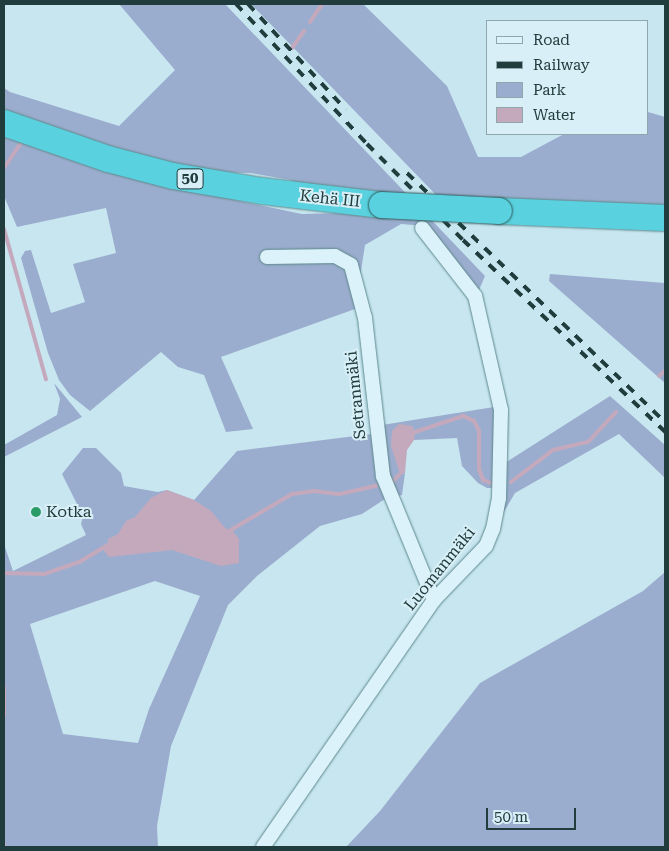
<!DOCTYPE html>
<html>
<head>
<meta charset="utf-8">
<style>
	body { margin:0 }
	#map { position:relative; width:669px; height:851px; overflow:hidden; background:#c8e6f0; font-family:"Roboto Serif",serif }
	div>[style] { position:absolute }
	.green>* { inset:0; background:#9badce }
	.water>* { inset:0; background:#c4a9bd }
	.stream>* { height:4px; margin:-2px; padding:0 2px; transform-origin:2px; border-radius:2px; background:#c4a9bd }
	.roads { filter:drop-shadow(0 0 1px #5c898c) drop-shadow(0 0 1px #5c898c) }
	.street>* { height:14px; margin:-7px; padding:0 7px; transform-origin:7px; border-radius:7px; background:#dcf2fa }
	.highway>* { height:26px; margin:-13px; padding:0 13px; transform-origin:13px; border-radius:13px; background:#59d1df }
	.rail>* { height:4px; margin-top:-2px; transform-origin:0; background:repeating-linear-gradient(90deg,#203c3c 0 9px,transparent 0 18px) }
	.bridges { filter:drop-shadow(0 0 1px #305a5a) drop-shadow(0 0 1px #305a5a) }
	.highway-bridge>* { height:26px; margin:-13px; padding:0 13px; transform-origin:13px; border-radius:13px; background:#59d1df }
	.dots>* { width:14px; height:14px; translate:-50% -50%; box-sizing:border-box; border:2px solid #d8eff7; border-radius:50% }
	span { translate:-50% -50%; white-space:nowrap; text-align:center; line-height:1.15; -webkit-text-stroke:4px #d8eff7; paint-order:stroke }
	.shield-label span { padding:1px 4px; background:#d8eff7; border:1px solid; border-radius:4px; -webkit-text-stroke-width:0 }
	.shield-label { font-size:15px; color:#203c3c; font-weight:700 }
	.street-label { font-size:16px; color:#203c3c }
	.poi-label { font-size:16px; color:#203c3c }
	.left { translate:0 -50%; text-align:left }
	.frame { position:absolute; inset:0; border:5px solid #203c3c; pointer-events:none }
	.legend { position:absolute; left:486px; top:20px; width:162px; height:115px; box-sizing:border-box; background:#d8eff7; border:1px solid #8ea7ac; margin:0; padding:6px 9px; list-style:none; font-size:15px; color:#203c3c }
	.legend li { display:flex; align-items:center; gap:10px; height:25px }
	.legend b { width:25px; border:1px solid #8ea7ac }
	.scale { position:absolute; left:486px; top:808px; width:90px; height:22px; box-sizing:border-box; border:2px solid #203c3c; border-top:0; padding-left:6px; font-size:15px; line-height:18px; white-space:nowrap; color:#203c3c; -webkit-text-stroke:4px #d8eff7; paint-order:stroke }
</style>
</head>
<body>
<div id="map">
	<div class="green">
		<i style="clip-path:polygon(119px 4px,225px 4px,485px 276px,479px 290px,425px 226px,401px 224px,365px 245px,355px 309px,221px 357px,253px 429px,226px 432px,204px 375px,178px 367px,161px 352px,90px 411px,70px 395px,59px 380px,48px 353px,21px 258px,25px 251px,31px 250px,51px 313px,85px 302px,73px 264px,116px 253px,106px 208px,17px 227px,4px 196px,4px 134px,235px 200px,302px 214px,344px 213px,319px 190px,290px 180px,251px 173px,200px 172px,113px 150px,4px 113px,4px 88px,10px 92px,119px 126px,175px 70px)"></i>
		<i style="clip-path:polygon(251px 4px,363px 4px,447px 86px,478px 157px,521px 157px,564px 134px,648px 134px,648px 112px,665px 117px,665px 209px,439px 198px)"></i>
		<i style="clip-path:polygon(550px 274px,665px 283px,665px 383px,549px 281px)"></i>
		<i style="clip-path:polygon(54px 383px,82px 417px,4px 457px,4px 445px,57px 415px,60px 399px)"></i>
		<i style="clip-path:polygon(610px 396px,665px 445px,665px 478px,619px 434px,515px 493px,501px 517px,505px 463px)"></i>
		<i style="clip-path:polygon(evenodd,494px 407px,495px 488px,487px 488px,478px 483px,462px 466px,457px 438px,414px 440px,412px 426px,401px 474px,405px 473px,402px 495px,385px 499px,362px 514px,320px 526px,257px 576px,228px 605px,171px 746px,157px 826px,158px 847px,4px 847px,4px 544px,13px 571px,86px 535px,81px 524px,83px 516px,62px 474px,83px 448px,96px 448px,121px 473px,124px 486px,158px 492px,167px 490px,194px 500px,237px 451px,371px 434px,382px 425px,494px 407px,155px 581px,200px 596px,149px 709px,138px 743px,63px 734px,30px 624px,155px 581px)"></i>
		<i style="clip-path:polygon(665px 572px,665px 847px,346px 847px,380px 811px,480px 683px,643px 591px)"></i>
	</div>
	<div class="water">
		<i style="clip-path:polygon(399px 424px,412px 426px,415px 432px,414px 440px,407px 450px,405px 473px,400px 474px,391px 446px,392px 431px)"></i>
		<i style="clip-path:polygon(167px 490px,194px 500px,211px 511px,226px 529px,231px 529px,239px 539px,239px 563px,221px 566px,172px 550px,109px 557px,102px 548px,108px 545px,108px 539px,118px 534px,126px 521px,135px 517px,151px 498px)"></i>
	</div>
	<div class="stream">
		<i style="left:310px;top:22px;width:22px;rotate:-56deg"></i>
		<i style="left:292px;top:48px;width:21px;rotate:-55deg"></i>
		<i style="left:4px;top:168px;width:32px;rotate:-56deg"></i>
		<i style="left:4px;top:229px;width:156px;rotate:74.4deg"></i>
		<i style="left:659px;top:376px;width:8px;rotate:-40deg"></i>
		<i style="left:415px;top:432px;width:51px;rotate:-18.4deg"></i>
		<i style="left:463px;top:416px;width:12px;rotate:24deg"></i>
		<i style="left:474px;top:421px;width:11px;rotate:63deg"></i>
		<i style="left:479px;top:431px;width:38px;rotate:90deg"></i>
		<i style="left:479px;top:469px;width:12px;rotate:70deg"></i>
		<i style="left:483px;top:480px;width:9px;rotate:21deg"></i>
		<i style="left:393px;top:481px;width:10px;rotate:-45deg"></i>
		<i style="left:511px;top:482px;width:53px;rotate:-37.3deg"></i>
		<i style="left:553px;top:450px;width:36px;rotate:-13deg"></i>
		<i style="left:588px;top:442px;width:41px;rotate:-47deg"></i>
		<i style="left:229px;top:531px;width:73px;rotate:-30.4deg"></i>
		<i style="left:292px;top:494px;width:22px;rotate:-8deg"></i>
		<i style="left:314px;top:491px;width:26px;rotate:7deg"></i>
		<i style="left:340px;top:494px;width:37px;rotate:-13deg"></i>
		<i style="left:4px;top:573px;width:40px;rotate:1.4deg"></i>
		<i style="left:44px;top:574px;width:39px;rotate:-19deg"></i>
		<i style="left:81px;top:561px;width:35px;rotate:-31deg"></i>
		<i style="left:4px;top:687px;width:29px;rotate:90deg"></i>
		<i style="left:4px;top:844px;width:1px;rotate:90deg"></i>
	</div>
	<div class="roads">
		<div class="street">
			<i style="left:267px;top:257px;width:68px;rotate:-0.8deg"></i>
			<i style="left:335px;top:256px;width:18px;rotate:29deg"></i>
			<i style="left:351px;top:265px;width:55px;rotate:75.2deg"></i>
			<i style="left:365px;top:318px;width:159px;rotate:83.5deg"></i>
			<i style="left:383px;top:476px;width:134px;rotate:67.6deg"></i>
			<i style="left:263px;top:847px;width:300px;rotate:-55.3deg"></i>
			<i style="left:434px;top:600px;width:75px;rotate:-46.1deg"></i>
			<i style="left:486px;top:546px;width:18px;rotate:-68deg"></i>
			<i style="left:493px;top:529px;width:32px;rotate:-79deg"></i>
			<i style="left:499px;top:498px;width:88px;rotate:-88.7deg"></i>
			<i style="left:501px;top:410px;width:117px;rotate:-102.8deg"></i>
			<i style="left:475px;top:296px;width:86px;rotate:-127.9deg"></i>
		</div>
		<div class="highway">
			<i style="left:4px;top:123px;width:110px;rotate:19.1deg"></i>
			<i style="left:108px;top:159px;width:67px;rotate:14.7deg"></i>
			<i style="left:173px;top:176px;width:90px;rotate:9.6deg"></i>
			<i style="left:262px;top:191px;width:121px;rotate:6.7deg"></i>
			<i style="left:499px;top:211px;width:166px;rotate:2.4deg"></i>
		</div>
	</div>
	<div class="rail">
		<i style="left:236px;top:4px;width:192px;rotate:46.9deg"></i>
		<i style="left:367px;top:144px;width:136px;rotate:45deg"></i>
		<i style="left:463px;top:240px;width:279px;rotate:43.5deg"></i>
		<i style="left:248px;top:4px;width:144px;rotate:47.2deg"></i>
		<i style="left:407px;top:173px;width:359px;rotate:44deg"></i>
	</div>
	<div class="bridges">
		<div class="highway-bridge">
			<i style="left:382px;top:205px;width:117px;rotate:2.9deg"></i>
		</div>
	</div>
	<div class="dots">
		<i style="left:36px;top:512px;background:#2b9c68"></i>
	</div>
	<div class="shield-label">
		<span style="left:190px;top:179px">50</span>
	</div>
	<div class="street-label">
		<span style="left:330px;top:199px;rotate:6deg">Kehä III</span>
		<span style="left:356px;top:395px;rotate:-96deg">Setranmäki</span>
		<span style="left:440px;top:569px;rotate:-51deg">Luomanmäki</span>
	</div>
	<div class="poi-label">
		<span class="left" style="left:46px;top:512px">Kotka</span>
	</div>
	<div class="frame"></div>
	<ul class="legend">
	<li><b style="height:6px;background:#dcf2fa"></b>Road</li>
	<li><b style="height:6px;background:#203c3c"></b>Railway</li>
	<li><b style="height:14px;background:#9badce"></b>Park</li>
	<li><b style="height:14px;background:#c4a9bd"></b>Water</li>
	</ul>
	<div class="scale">50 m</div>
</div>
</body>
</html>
